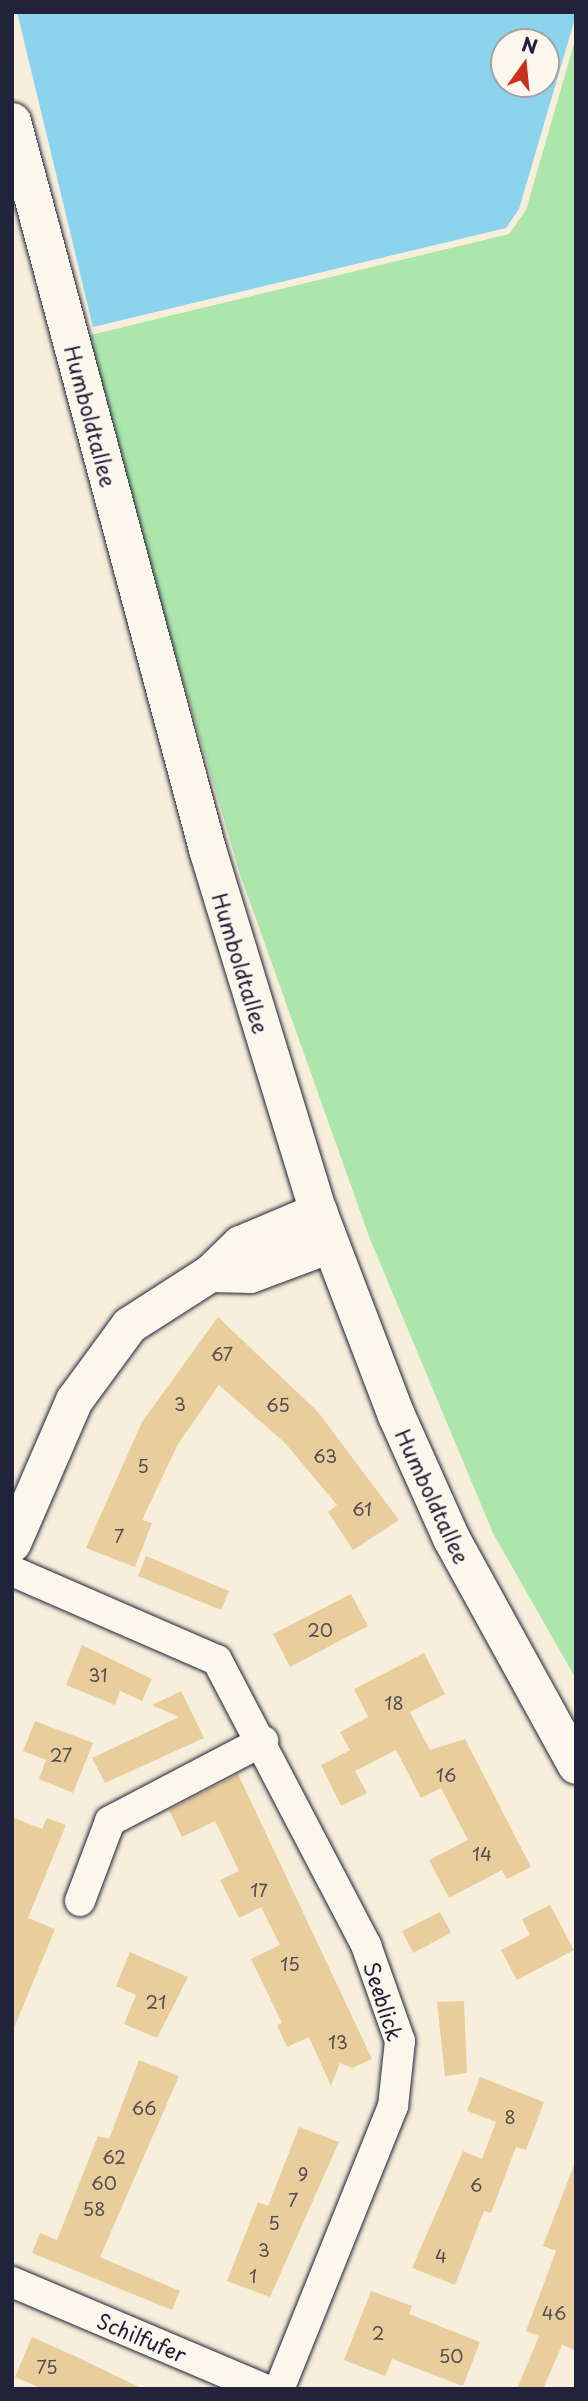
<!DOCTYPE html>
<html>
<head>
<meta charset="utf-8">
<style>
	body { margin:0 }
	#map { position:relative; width:588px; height:2401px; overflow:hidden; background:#f7efdc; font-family:"Playpen Sans",sans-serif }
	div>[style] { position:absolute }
	.green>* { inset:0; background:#ace6ab }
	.water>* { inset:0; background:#8cd4ed }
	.building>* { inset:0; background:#e9cd9d }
	.roads { filter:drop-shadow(0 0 2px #22223b) drop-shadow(0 0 2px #22223b) }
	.minor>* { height:30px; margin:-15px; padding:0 15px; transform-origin:15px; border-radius:15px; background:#fbf7ec }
	.tertiary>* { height:37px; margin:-18.5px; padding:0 18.5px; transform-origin:18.5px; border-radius:18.5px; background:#fbf7ec }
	span { translate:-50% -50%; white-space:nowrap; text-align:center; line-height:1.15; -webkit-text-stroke:5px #fbf7ec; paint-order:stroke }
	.number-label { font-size:18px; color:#544d54 }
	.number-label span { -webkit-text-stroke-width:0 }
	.street-label { font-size:21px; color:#22223b }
	.frame { position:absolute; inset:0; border:14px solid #22223b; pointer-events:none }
	.north { position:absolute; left:490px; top:28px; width:70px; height:70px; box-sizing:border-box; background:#fbf7ec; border:2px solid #a4a2a5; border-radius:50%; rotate:15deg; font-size:19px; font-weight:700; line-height:28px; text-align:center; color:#22223b }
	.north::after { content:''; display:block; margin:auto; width:24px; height:32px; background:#c8321e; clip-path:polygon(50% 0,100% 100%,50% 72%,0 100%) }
</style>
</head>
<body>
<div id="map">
	<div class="green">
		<i style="clip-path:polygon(576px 37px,576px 1679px,493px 1533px,370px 1239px,240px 874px,82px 337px,509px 234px,526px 210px)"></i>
	</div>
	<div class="water">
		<i style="clip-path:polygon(evenodd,17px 12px,576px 12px,576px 15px,519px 209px,506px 228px,93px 327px,17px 12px,504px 42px,546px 42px,546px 84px,504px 84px,504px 42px)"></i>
	</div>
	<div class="building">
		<i style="clip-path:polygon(218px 1317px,318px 1412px,399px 1520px,353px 1550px,328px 1512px,337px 1505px,285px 1443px,219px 1385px,178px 1444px,142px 1520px,152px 1523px,135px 1567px,86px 1548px,142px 1422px)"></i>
		<i style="clip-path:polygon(146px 1556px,229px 1591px,221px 1610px,138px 1576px)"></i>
		<i style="clip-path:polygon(351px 1594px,368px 1626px,290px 1667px,273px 1634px)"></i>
		<i style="clip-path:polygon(82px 1645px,152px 1679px,142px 1701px,120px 1691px,115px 1705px,66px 1685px)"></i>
		<i style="clip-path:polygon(424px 1653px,445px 1694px,410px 1712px,430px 1750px,465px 1739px,531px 1867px,507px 1879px,502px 1870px,449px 1898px,429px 1860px,468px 1840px,441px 1788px,421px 1798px,396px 1750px,355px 1771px,367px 1793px,341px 1806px,321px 1765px,350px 1750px,340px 1732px,368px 1717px,354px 1689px)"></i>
		<i style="clip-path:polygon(181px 1691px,204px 1738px,105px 1783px,92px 1758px,179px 1717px,152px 1705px)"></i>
		<i style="clip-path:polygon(35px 1721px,93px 1743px,73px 1793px,39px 1779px,46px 1760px,23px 1751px)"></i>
		<i style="clip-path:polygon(238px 1774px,372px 2059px,352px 2068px,340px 2063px,331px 2086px,309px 2037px,287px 2047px,277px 2025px,282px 2023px,251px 1959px,280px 1945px,261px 1907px,239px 1918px,220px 1880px,239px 1871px,215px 1821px,182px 1837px,169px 1810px)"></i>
		<i style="clip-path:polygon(12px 1817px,42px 1829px,47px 1818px,66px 1825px,28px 1918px,55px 1929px,14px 2028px)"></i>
		<i style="clip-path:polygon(550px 1905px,574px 1950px,517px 1980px,501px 1950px,530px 1935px,522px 1919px)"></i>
		<i style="clip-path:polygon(440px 1912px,451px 1933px,413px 1953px,402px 1931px)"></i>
		<i style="clip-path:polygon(130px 1952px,188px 1977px,157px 2038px,124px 2024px,136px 1995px,116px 1986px)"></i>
		<i style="clip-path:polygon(464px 2001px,467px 2073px,445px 2076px,437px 2002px)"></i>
		<i style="clip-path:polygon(139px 2060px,179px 2076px,100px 2257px,180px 2291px,172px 2310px,32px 2253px,40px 2233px,57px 2240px,98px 2136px,109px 2139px)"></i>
		<i style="clip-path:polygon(480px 2077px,544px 2102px,526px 2150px,516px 2147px,491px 2213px,484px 2211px,455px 2285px,412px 2268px,463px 2151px,482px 2159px,496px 2122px,467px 2111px)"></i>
		<i style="clip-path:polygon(299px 2127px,339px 2142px,270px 2297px,227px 2281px,258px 2202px,268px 2206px)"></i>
		<i style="clip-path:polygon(574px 2165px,576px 2350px,562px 2345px,543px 2389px,517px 2389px,539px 2336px,526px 2331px,556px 2251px,543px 2246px)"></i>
		<i style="clip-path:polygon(371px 2291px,412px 2306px,409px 2314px,480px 2342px,463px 2386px,392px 2359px,385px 2376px,344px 2360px)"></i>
		<i style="clip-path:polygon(32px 2337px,79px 2358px,143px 2389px,43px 2389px,15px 2377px)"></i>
	</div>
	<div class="roads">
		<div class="minor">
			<i style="left:12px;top:1571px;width:223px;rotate:23.5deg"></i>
			<i style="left:217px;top:1660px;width:322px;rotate:62.4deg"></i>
			<i style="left:366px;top:1945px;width:102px;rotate:70.5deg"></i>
			<i style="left:400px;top:2041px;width:65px;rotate:96.1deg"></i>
			<i style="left:393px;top:2106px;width:305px;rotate:111.9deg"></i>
			<i style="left:80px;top:1901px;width:85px;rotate:-69.4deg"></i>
			<i style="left:110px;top:1821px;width:173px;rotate:-27.6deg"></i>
			<i style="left:12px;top:2282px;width:274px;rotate:23deg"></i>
		</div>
		<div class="tertiary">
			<i style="left:12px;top:121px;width:754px;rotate:75deg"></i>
			<i style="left:207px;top:849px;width:379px;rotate:73deg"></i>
			<i style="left:318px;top:1211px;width:218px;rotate:69.1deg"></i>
			<i style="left:396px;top:1415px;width:135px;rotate:65.9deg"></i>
			<i style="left:451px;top:1538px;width:259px;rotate:61.2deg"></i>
			<i style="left:210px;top:1273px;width:40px;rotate:1.4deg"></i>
			<i style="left:250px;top:1274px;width:85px;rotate:-20.6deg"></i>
			<i style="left:12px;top:1543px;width:156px;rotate:-66.6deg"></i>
			<i style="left:74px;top:1400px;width:93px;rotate:-53.7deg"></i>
			<i style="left:129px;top:1325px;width:96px;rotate:-32.7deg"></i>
			<i style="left:210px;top:1273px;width:42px;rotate:-44deg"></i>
			<i style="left:240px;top:1244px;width:85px;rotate:-22.9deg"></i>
		</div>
	</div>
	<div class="number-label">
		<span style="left:222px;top:1354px">67</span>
		<span style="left:180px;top:1404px">3</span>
		<span style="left:278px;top:1405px">65</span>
		<span style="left:325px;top:1456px">63</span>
		<span style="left:143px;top:1466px">5</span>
		<span style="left:362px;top:1509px">61</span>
		<span style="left:119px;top:1536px">7</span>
		<span style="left:320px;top:1630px">20</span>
		<span style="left:98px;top:1675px">31</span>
		<span style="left:394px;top:1703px">18</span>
		<span style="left:61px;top:1755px">27</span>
		<span style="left:446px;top:1775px">16</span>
		<span style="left:482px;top:1854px">14</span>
		<span style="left:259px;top:1890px">17</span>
		<span style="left:290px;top:1964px">15</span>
		<span style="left:156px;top:2002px">21</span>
		<span style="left:338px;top:2042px">13</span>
		<span style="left:144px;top:2108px">66</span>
		<span style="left:510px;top:2117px">8</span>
		<span style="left:114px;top:2157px">62</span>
		<span style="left:303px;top:2174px">9</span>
		<span style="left:104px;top:2183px">60</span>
		<span style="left:476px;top:2185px">6</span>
		<span style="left:293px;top:2200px">7</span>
		<span style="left:94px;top:2209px">58</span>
		<span style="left:274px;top:2223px">5</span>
		<span style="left:264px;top:2250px">3</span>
		<span style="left:441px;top:2256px">4</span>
		<span style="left:253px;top:2276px">1</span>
		<span style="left:554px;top:2313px">46</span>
		<span style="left:378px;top:2333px">2</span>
		<span style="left:451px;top:2356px">50</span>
		<span style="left:47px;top:2367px">75</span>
	</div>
	<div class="street-label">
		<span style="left:91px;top:416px;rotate:75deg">Humboldtallee</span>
		<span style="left:241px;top:963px;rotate:73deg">Humboldtallee</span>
		<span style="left:433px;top:1496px;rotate:65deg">Humboldtallee</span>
		<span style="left:384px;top:2001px;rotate:72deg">Seeblick</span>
		<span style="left:142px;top:2337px;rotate:23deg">Schilfufer</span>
	</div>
	<div class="frame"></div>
	<div class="north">N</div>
</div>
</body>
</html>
